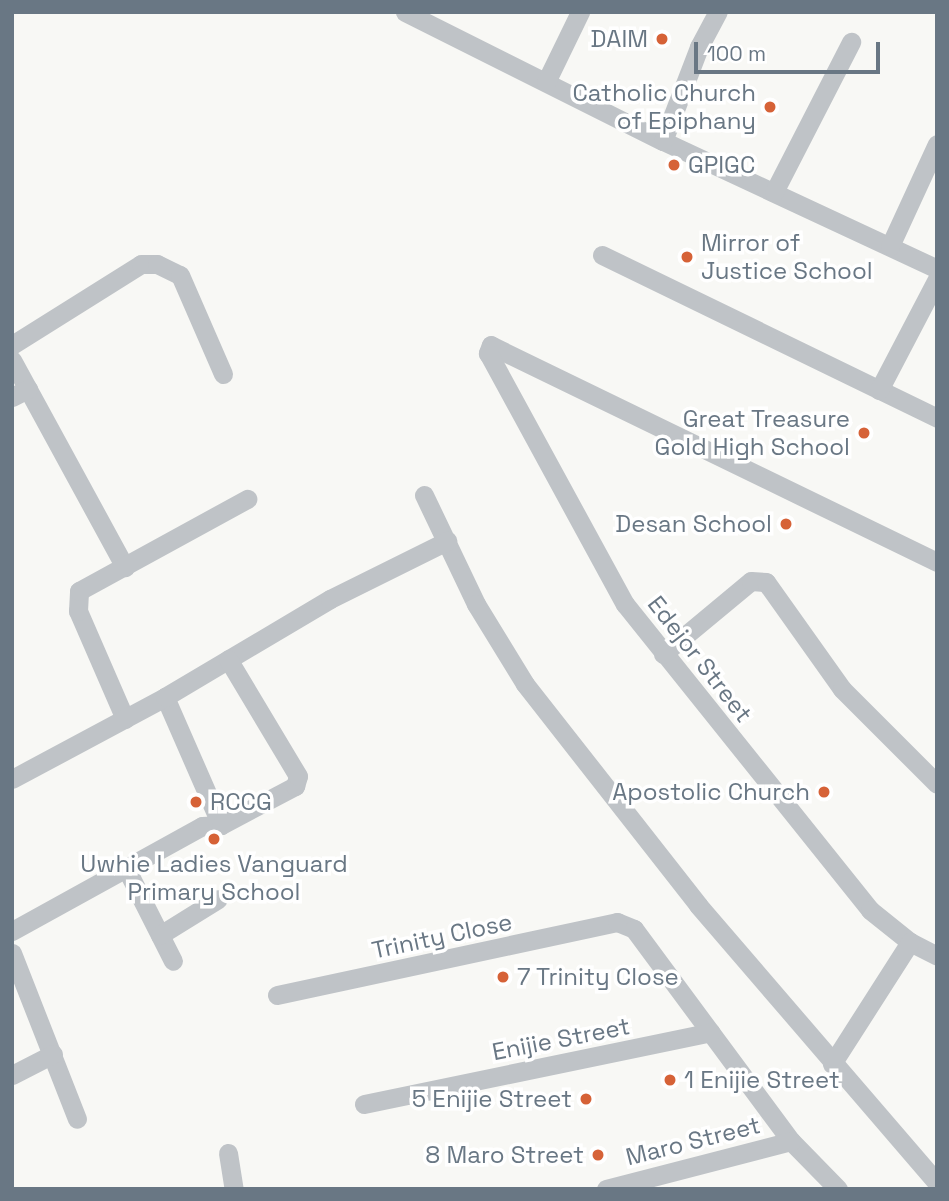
<!DOCTYPE html>
<html>
<head>
<meta charset="utf-8">
<style>
	body { margin:0 }
	#map { position:relative; width:949px; height:1201px; overflow:hidden; background:#f8f8f5; font-family:"Space Grotesk",sans-serif }
	div>[style] { position:absolute }
	.minor>* { height:19px; margin:-9.5px; padding:0 9.5px; transform-origin:9.5px; border-radius:9.5px; background:#bfc3c7 }
	.dots>* { width:19px; height:19px; translate:-50% -50%; box-sizing:border-box; border:4px solid #fff; border-radius:50% }
	span { translate:-50% -50%; white-space:nowrap; text-align:center; line-height:1.15; -webkit-text-stroke:7px #fff; paint-order:stroke }
	.poi-label { font-size:24px; color:#697784 }
	.right { translate:-100% -50%; text-align:right }
	.left { translate:0 -50%; text-align:left }
	.street-label { font-size:24px; color:#697784 }
	.frame { position:absolute; inset:0; border:14px solid #697784; pointer-events:none }
	.scale { position:absolute; left:694px; top:42px; width:186px; height:32px; box-sizing:border-box; border:4px solid #697784; border-top:0; padding-left:9px; font-size:21px; line-height:24px; white-space:nowrap; color:#697784; -webkit-text-stroke:5px #fff; paint-order:stroke }
</style>
</head>
<body>
<div id="map">
	<div class="minor">
		<i style="left:405px;top:12px;width:288px;rotate:26.6deg"></i>
		<i style="left:663px;top:141px;width:302px;rotate:25deg"></i>
		<i style="left:546px;top:82px;width:78px;rotate:-64.1deg"></i>
		<i style="left:663px;top:141px;width:101px;rotate:-69deg"></i>
		<i style="left:699px;top:47px;width:40px;rotate:-62deg"></i>
		<i style="left:774px;top:192px;width:169px;rotate:-62.8deg"></i>
		<i style="left:890px;top:246px;width:112px;rotate:-65.3deg"></i>
		<i style="left:602px;top:255px;width:373px;rotate:25.9deg"></i>
		<i style="left:12px;top:345px;width:152px;rotate:-32.1deg"></i>
		<i style="left:141px;top:264px;width:16px"></i>
		<i style="left:157px;top:264px;width:25px;rotate:26deg"></i>
		<i style="left:180px;top:275px;width:108px;rotate:66.5deg"></i>
		<i style="left:12px;top:360px;width:236px;rotate:61.4deg"></i>
		<i style="left:879px;top:390px;width:125px;rotate:-62.4deg"></i>
		<i style="left:12px;top:397px;width:18px;rotate:-27deg"></i>
		<i style="left:424px;top:495px;width:121px;rotate:64.5deg"></i>
		<i style="left:476px;top:604px;width:94px;rotate:58.5deg"></i>
		<i style="left:525px;top:684px;width:281px;rotate:51.9deg"></i>
		<i style="left:698px;top:905px;width:367px;rotate:49.3deg"></i>
		<i style="left:937px;top:562px;width:496px;rotate:-154.1deg"></i>
		<i style="left:491px;top:345px;width:9px;rotate:111deg"></i>
		<i style="left:488px;top:353px;width:286px;rotate:61.4deg"></i>
		<i style="left:625px;top:604px;width:392px;rotate:51.3deg"></i>
		<i style="left:870px;top:910px;width:51px;rotate:38.7deg"></i>
		<i style="left:910px;top:942px;width:30px;rotate:27deg"></i>
		<i style="left:663px;top:654px;width:114px;rotate:-39.7deg"></i>
		<i style="left:751px;top:581px;width:15px;rotate:4deg"></i>
		<i style="left:766px;top:582px;width:131px;rotate:54.6deg"></i>
		<i style="left:842px;top:689px;width:134px;rotate:45deg"></i>
		<i style="left:165px;top:697px;width:140px;rotate:66.4deg"></i>
		<i style="left:125px;top:719px;width:118px;rotate:-113.5deg"></i>
		<i style="left:78px;top:611px;width:20px;rotate:-87deg"></i>
		<i style="left:79px;top:591px;width:192px;rotate:-28.7deg"></i>
		<i style="left:12px;top:779px;width:174px;rotate:-28.2deg"></i>
		<i style="left:165px;top:697px;width:192px;rotate:-30.7deg"></i>
		<i style="left:330px;top:599px;width:131px;rotate:-26.4deg"></i>
		<i style="left:126px;top:868px;width:104px;rotate:63.2deg"></i>
		<i style="left:12px;top:931px;width:217px;rotate:-28.9deg"></i>
		<i style="left:202px;top:826px;width:19px;rotate:-3deg"></i>
		<i style="left:221px;top:825px;width:84px;rotate:-27.8deg"></i>
		<i style="left:295px;top:786px;width:10px;rotate:-73deg"></i>
		<i style="left:298px;top:776px;width:136px;rotate:-120.9deg"></i>
		<i style="left:160px;top:935px;width:68px;rotate:-31.8deg"></i>
		<i style="left:12px;top:953px;width:178px;rotate:68.6deg"></i>
		<i style="left:277px;top:995px;width:348px;rotate:-12.1deg"></i>
		<i style="left:617px;top:922px;width:18px;rotate:22deg"></i>
		<i style="left:634px;top:929px;width:264px;rotate:53.5deg"></i>
		<i style="left:791px;top:1141px;width:67px;rotate:45.6deg"></i>
		<i style="left:832px;top:1064px;width:145px;rotate:-57.4deg"></i>
		<i style="left:12px;top:1075px;width:46px;rotate:-27.1deg"></i>
		<i style="left:364px;top:1104px;width:354px;rotate:-11.7deg"></i>
		<i style="left:228px;top:1153px;width:36px;rotate:81deg"></i>
		<i style="left:606px;top:1189px;width:191px;rotate:-14.5deg"></i>
	</div>
	<div class="dots">
		<i style="left:662px;top:39px;background:#d66237"></i>
		<i style="left:770px;top:107px;background:#d66237"></i>
		<i style="left:674px;top:165px;background:#d66237"></i>
		<i style="left:687px;top:257px;background:#d66237"></i>
		<i style="left:864px;top:433px;background:#d66237"></i>
		<i style="left:786px;top:524px;background:#d66237"></i>
		<i style="left:824px;top:792px;background:#d66237"></i>
		<i style="left:196px;top:802px;background:#d66237"></i>
		<i style="left:214px;top:839px;background:#d66237"></i>
		<i style="left:503px;top:977px;background:#d66237"></i>
		<i style="left:670px;top:1080px;background:#d66237"></i>
		<i style="left:586px;top:1099px;background:#d66237"></i>
		<i style="left:598px;top:1155px;background:#d66237"></i>
	</div>
	<div class="poi-label">
		<span class="right" style="left:648px;top:39px">DAIM</span>
		<span class="right" style="left:756px;top:107px">Catholic Church<br>of Epiphany</span>
		<span class="left" style="left:688px;top:165px">GPIGC</span>
		<span class="left" style="left:701px;top:257px">Mirror of<br>Justice School</span>
		<span class="right" style="left:850px;top:433px">Great Treasure<br>Gold High School</span>
		<span class="right" style="left:772px;top:524px">Desan School</span>
		<span class="right" style="left:810px;top:792px">Apostolic Church</span>
		<span class="left" style="left:210px;top:802px">RCCG</span>
		<span style="left:214px;top:878px">Uwhie Ladies Vanguard<br>Primary School</span>
		<span class="left" style="left:517px;top:977px">7 Trinity Close</span>
		<span class="left" style="left:684px;top:1080px">1 Enijie Street</span>
		<span class="right" style="left:572px;top:1099px">5 Enijie Street</span>
		<span class="right" style="left:584px;top:1155px">8 Maro Street</span>
	</div>
	<div class="street-label">
		<span style="left:700px;top:659px;rotate:52deg">Edejor Street</span>
		<span style="left:442px;top:936px;rotate:-12deg">Trinity Close</span>
		<span style="left:561px;top:1039px;rotate:-11deg">Enijie Street</span>
		<span style="left:693px;top:1141px;rotate:-14deg">Maro Street</span>
	</div>
	<div class="frame"></div>
	<div class="scale">100 m</div>
</div>
</body>
</html>
